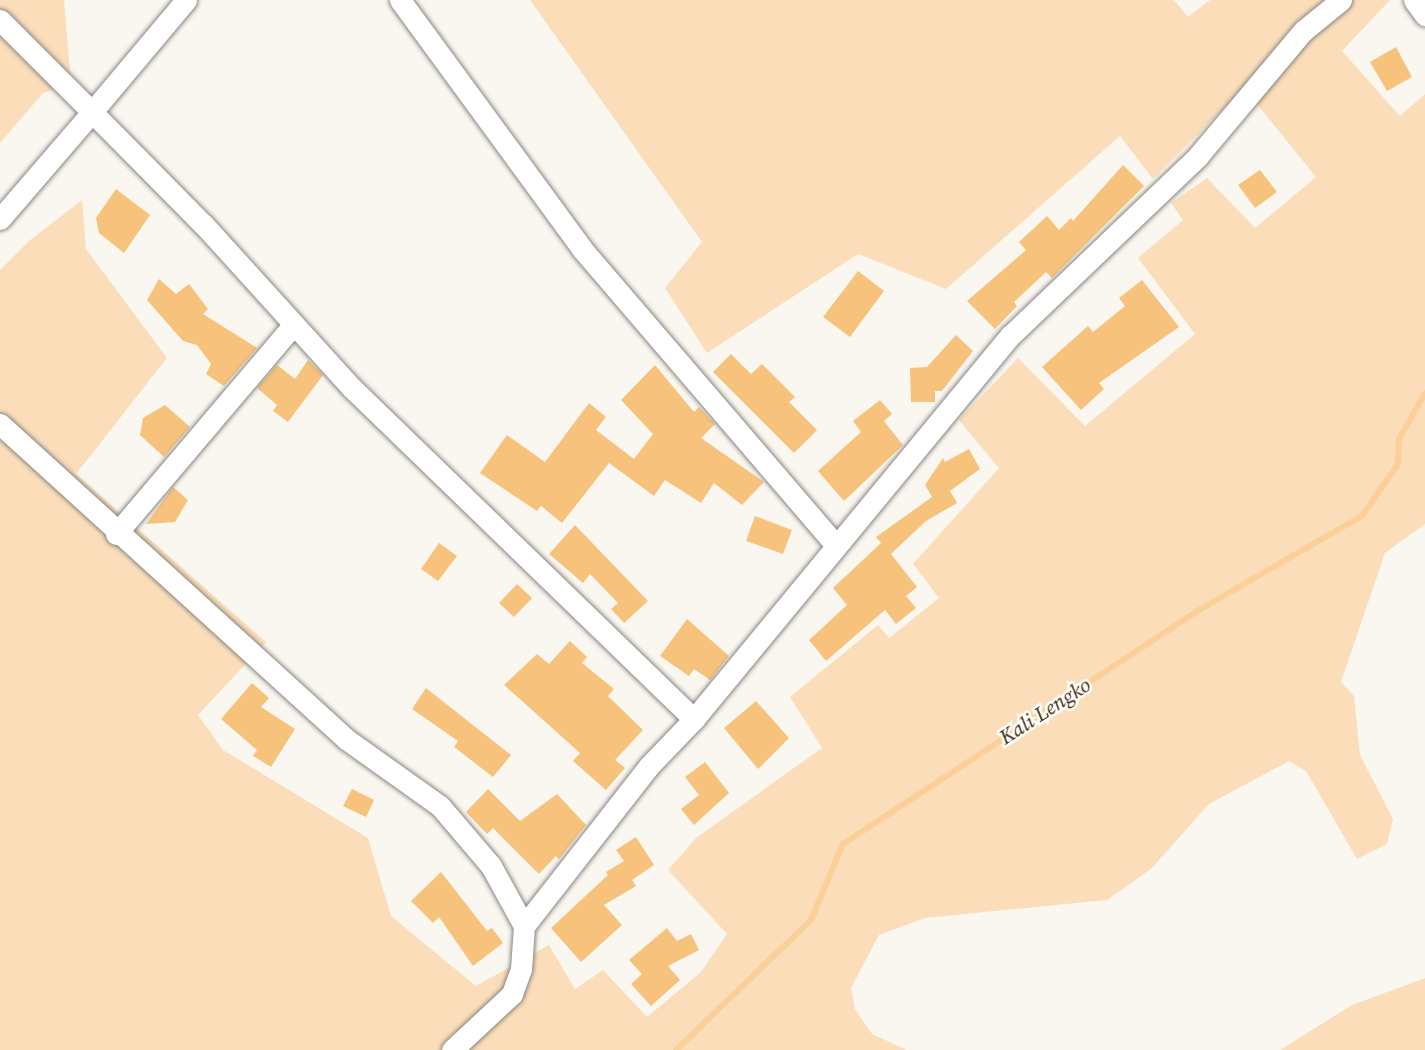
<!DOCTYPE html>
<html>
<head>
<meta charset="utf-8">
<style>
	body { margin:0 }
	#map { position:relative; width:1425px; height:1050px; overflow:hidden; background:#faf6f0; font-family:"Source Serif 4",serif }
	div>[style] { position:absolute }
	.green>* { inset:0; background:#fbdeb9 }
	.stream>* { height:6px; margin:-3px; padding:0 3px; transform-origin:3px; border-radius:3px; background:#facf98 }
	.building>* { inset:0; background:#f7c27b }
	.roads { filter:drop-shadow(0 0 2px #898681) drop-shadow(0 0 2px #898681) }
	.minor>* { height:21px; margin:-10.5px; padding:0 10.5px; transform-origin:10.5px; border-radius:10.5px; background:#fff }
	span { translate:-50% -50%; white-space:nowrap; text-align:center; line-height:1.15; -webkit-text-stroke:5px #fff; paint-order:stroke }
	.water-label { font-size:21px; color:#3b2606; font-style:italic }
</style>
</head>
<body>
<div id="map">
	<div class="green">
		<i style="clip-path:polygon(0 0,64px 0,71px 84px,43px 93px,0 143px)"></i>
		<i style="clip-path:polygon(530px 0,1174px 0,1188px 17px,1210px 0,1390px 0,1342px 51px,1400px 116px,1425px 94px,1425px 524px,1385px 553px,1341px 682px,1354px 696px,1360px 755px,1393px 819px,1387px 844px,1357px 859px,1306px 771px,1289px 761px,1209px 804px,1151px 869px,1107px 900px,925px 918px,879px 935px,851px 988px,855px 1009px,872px 1034px,907px 1050px,0 1050px,0 270px,29px 241px,82px 200px,86px 249px,167px 358px,76px 474px,266px 642px,198px 715px,223px 750px,368px 838px,391px 916px,476px 986px,549px 945px,575px 989px,603px 970px,647px 1017px,701px 972px,727px 934px,668px 870px,696px 838px,822px 748px,790px 697px,878px 625px,889px 638px,939px 598px,913px 564px,999px 468px,959px 420px,1018px 358px,1085px 426px,1195px 334px,1138px 258px,1183px 220px,1171px 203px,1207px 178px,1255px 228px,1316px 177px,1244px 88px,1153px 179px,1120px 136px,946px 289px,858px 254px,707px 353px,665px 288px,702px 242px)"></i>
		<i style="clip-path:polygon(1425px 978px,1425px 1050px,1280px 1050px,1352px 1005px)"></i>
	</div>
	<div class="stream">
		<i style="left:676px;top:1050px;width:187px;rotate:-43.9deg"></i>
		<i style="left:811px;top:920px;width:82px;rotate:-67.2deg"></i>
		<i style="left:843px;top:844px;width:426px;rotate:-33.3deg"></i>
		<i style="left:1199px;top:610px;width:188px;rotate:-30deg"></i>
		<i style="left:1362px;top:516px;width:63px;rotate:-55.3deg"></i>
		<i style="left:1398px;top:464px;width:25px;rotate:-88deg"></i>
		<i style="left:1399px;top:439px;width:53px;rotate:-60.5deg"></i>
	</div>
	<div class="building">
		<i style="clip-path:polygon(1396px 47px,1412px 77px,1387px 91px,1370px 62px)"></i>
		<i style="clip-path:polygon(1123px 165px,1144px 186px,1052px 278px,1046px 272px,1014px 302px,1017px 306px,995px 329px,967px 301px,1026px 250px,1019px 242px,1047px 216px,1059px 230px,1071px 218px,1073px 221px)"></i>
		<i style="clip-path:polygon(1260px 170px,1277px 192px,1255px 208px,1238px 185px)"></i>
		<i style="clip-path:polygon(116px 189px,150px 215px,124px 253px,99px 233px,96px 218px)"></i>
		<i style="clip-path:polygon(858px 271px,884px 291px,850px 337px,823px 317px)"></i>
		<i style="clip-path:polygon(159px 279px,176px 294px,189px 284px,208px 309px,203px 314px,257px 348px,224px 386px,206px 374px,211px 364px,197px 345px,183px 341px,147px 300px)"></i>
		<i style="clip-path:polygon(1142px 280px,1179px 327px,1099px 383px,1104px 389px,1081px 410px,1042px 367px,1088px 326px,1093px 332px,1125px 306px,1119px 298px)"></i>
		<i style="clip-path:polygon(956px 335px,973px 351px,942px 391px,935px 391px,935px 402px,911px 402px,910px 368px,927px 367px)"></i>
		<i style="clip-path:polygon(731px 354px,751px 374px,762px 364px,795px 397px,789px 402px,817px 430px,794px 453px,713px 372px)"></i>
		<i style="clip-path:polygon(308px 360px,323px 375px,288px 422px,273px 411px,277px 405px,257px 388px,277px 365px,295px 379px)"></i>
		<i style="clip-path:polygon(655px 365px,694px 412px,699px 407px,715px 424px,701px 438px,764px 482px,742px 505px,714px 483px,701px 503px,665px 480px,654px 496px,609px 463px,562px 523px,541px 506px,537px 511px,480px 473px,507px 435px,545px 462px,589px 403px,606px 417px,596px 430px,634px 459px,653px 434px,621px 400px)"></i>
		<i style="clip-path:polygon(880px 400px,892px 414px,884px 421px,903px 445px,844px 501px,818px 471px,861px 432px,853px 421px)"></i>
		<i style="clip-path:polygon(165px 405px,190px 427px,164px 457px,140px 435px,143px 418px)"></i>
		<i style="clip-path:polygon(969px 449px,980px 469px,950px 491px,957px 503px,926px 521px,891px 554px,917px 587px,906px 596px,916px 608px,896px 624px,885px 610px,826px 661px,809px 640px,847px 605px,833px 588px,881px 543px,876px 537px,932px 497px,925px 485px,943px 458px,945px 462px)"></i>
		<i style="clip-path:polygon(173px 487px,188px 500px,175px 522px,146px 524px)"></i>
		<i style="clip-path:polygon(755px 516px,792px 530px,783px 554px,746px 541px)"></i>
		<i style="clip-path:polygon(575px 525px,648px 601px,624px 623px,611px 609px,618px 603px,590px 574px,583px 583px,549px 554px)"></i>
		<i style="clip-path:polygon(439px 543px,457px 556px,438px 581px,421px 569px)"></i>
		<i style="clip-path:polygon(517px 584px,532px 598px,514px 617px,499px 603px)"></i>
		<i style="clip-path:polygon(687px 619px,729px 656px,710px 680px,694px 669px,689px 676px,660px 656px)"></i>
		<i style="clip-path:polygon(570px 641px,587px 657px,582px 663px,614px 689px,608px 696px,643px 730px,615px 760px,625px 768px,606px 790px,573px 761px,580px 753px,504px 685px,537px 654px,549px 664px)"></i>
		<i style="clip-path:polygon(252px 683px,269px 698px,261px 707px,295px 729px,271px 767px,253px 756px,257px 750px,221px 719px)"></i>
		<i style="clip-path:polygon(426px 688px,511px 755px,493px 777px,454px 747px,458px 741px,412px 709px)"></i>
		<i style="clip-path:polygon(756px 701px,789px 738px,758px 769px,724px 728px)"></i>
		<i style="clip-path:polygon(705px 762px,729px 793px,694px 825px,681px 809px,699px 795px,685px 777px)"></i>
		<i style="clip-path:polygon(352px 789px,374px 800px,366px 817px,343px 806px)"></i>
		<i style="clip-path:polygon(488px 789px,520px 821px,557px 794px,586px 825px,559px 859px,556px 856px,539px 874px,493px 828px,487px 834px,466px 812px)"></i>
		<i style="clip-path:polygon(636px 837px,654px 865px,632px 880px,636px 886px,604px 905px,622px 925px,581px 962px,551px 928px,608px 875px,606px 872px,624px 861px,616px 850px)"></i>
		<i style="clip-path:polygon(441px 872px,487px 931px,492px 928px,503px 943px,473px 966px,439px 917px,433px 923px,411px 901px)"></i>
		<i style="clip-path:polygon(667px 928px,677px 941px,691px 934px,699px 950px,668px 966px,680px 980px,651px 1006px,631px 984px,642px 974px,629px 960px)"></i>
	</div>
	<div class="roads">
		<div class="minor">
			<i style="left:186px;top:0;width:146px;rotate:130deg"></i>
			<i style="left:92px;top:112px;width:159px;rotate:45.3deg"></i>
			<i style="left:204px;top:225px;width:220px;rotate:47.8deg"></i>
			<i style="left:352px;top:388px;width:476px;rotate:44.1deg"></i>
			<i style="left:694px;top:719px;width:65px;rotate:133.8deg"></i>
			<i style="left:649px;top:766px;width:203px;rotate:128deg"></i>
			<i style="left:524px;top:926px;width:43px;rotate:94deg"></i>
			<i style="left:521px;top:969px;width:27px;rotate:110deg"></i>
			<i style="left:512px;top:994px;width:82px;rotate:137deg"></i>
			<i style="left:400px;top:0;width:308px;rotate:53.8deg"></i>
			<i style="left:582px;top:249px;width:390px;rotate:49.4deg"></i>
			<i style="left:1414px;top:0;width:19px;rotate:54deg"></i>
			<i style="left:0;top:20px;width:130px;rotate:45deg"></i>
			<i style="left:92px;top:112px;width:141px;rotate:130.7deg"></i>
			<i style="left:0;top:424px;width:468px;rotate:42.3deg"></i>
			<i style="left:346px;top:739px;width:115px;rotate:35.5deg"></i>
			<i style="left:440px;top:806px;width:79px;rotate:49.6deg"></i>
			<i style="left:491px;top:866px;width:68px;rotate:61.2deg"></i>
			<i style="left:116px;top:534px;width:275px;rotate:-49.7deg"></i>
			<i style="left:694px;top:719px;width:498px;rotate:-50.5deg"></i>
			<i style="left:1011px;top:335px;width:259px;rotate:-43.7deg"></i>
			<i style="left:1198px;top:156px;width:163px;rotate:-50deg"></i>
			<i style="left:1303px;top:31px;width:49px;rotate:-39.2deg"></i>
		</div>
	</div>
	<div class="water-label">
		<span style="left:1045px;top:711px;rotate:-33deg">Kali Lengko</span>
	</div>
</div>
</body>
</html>
